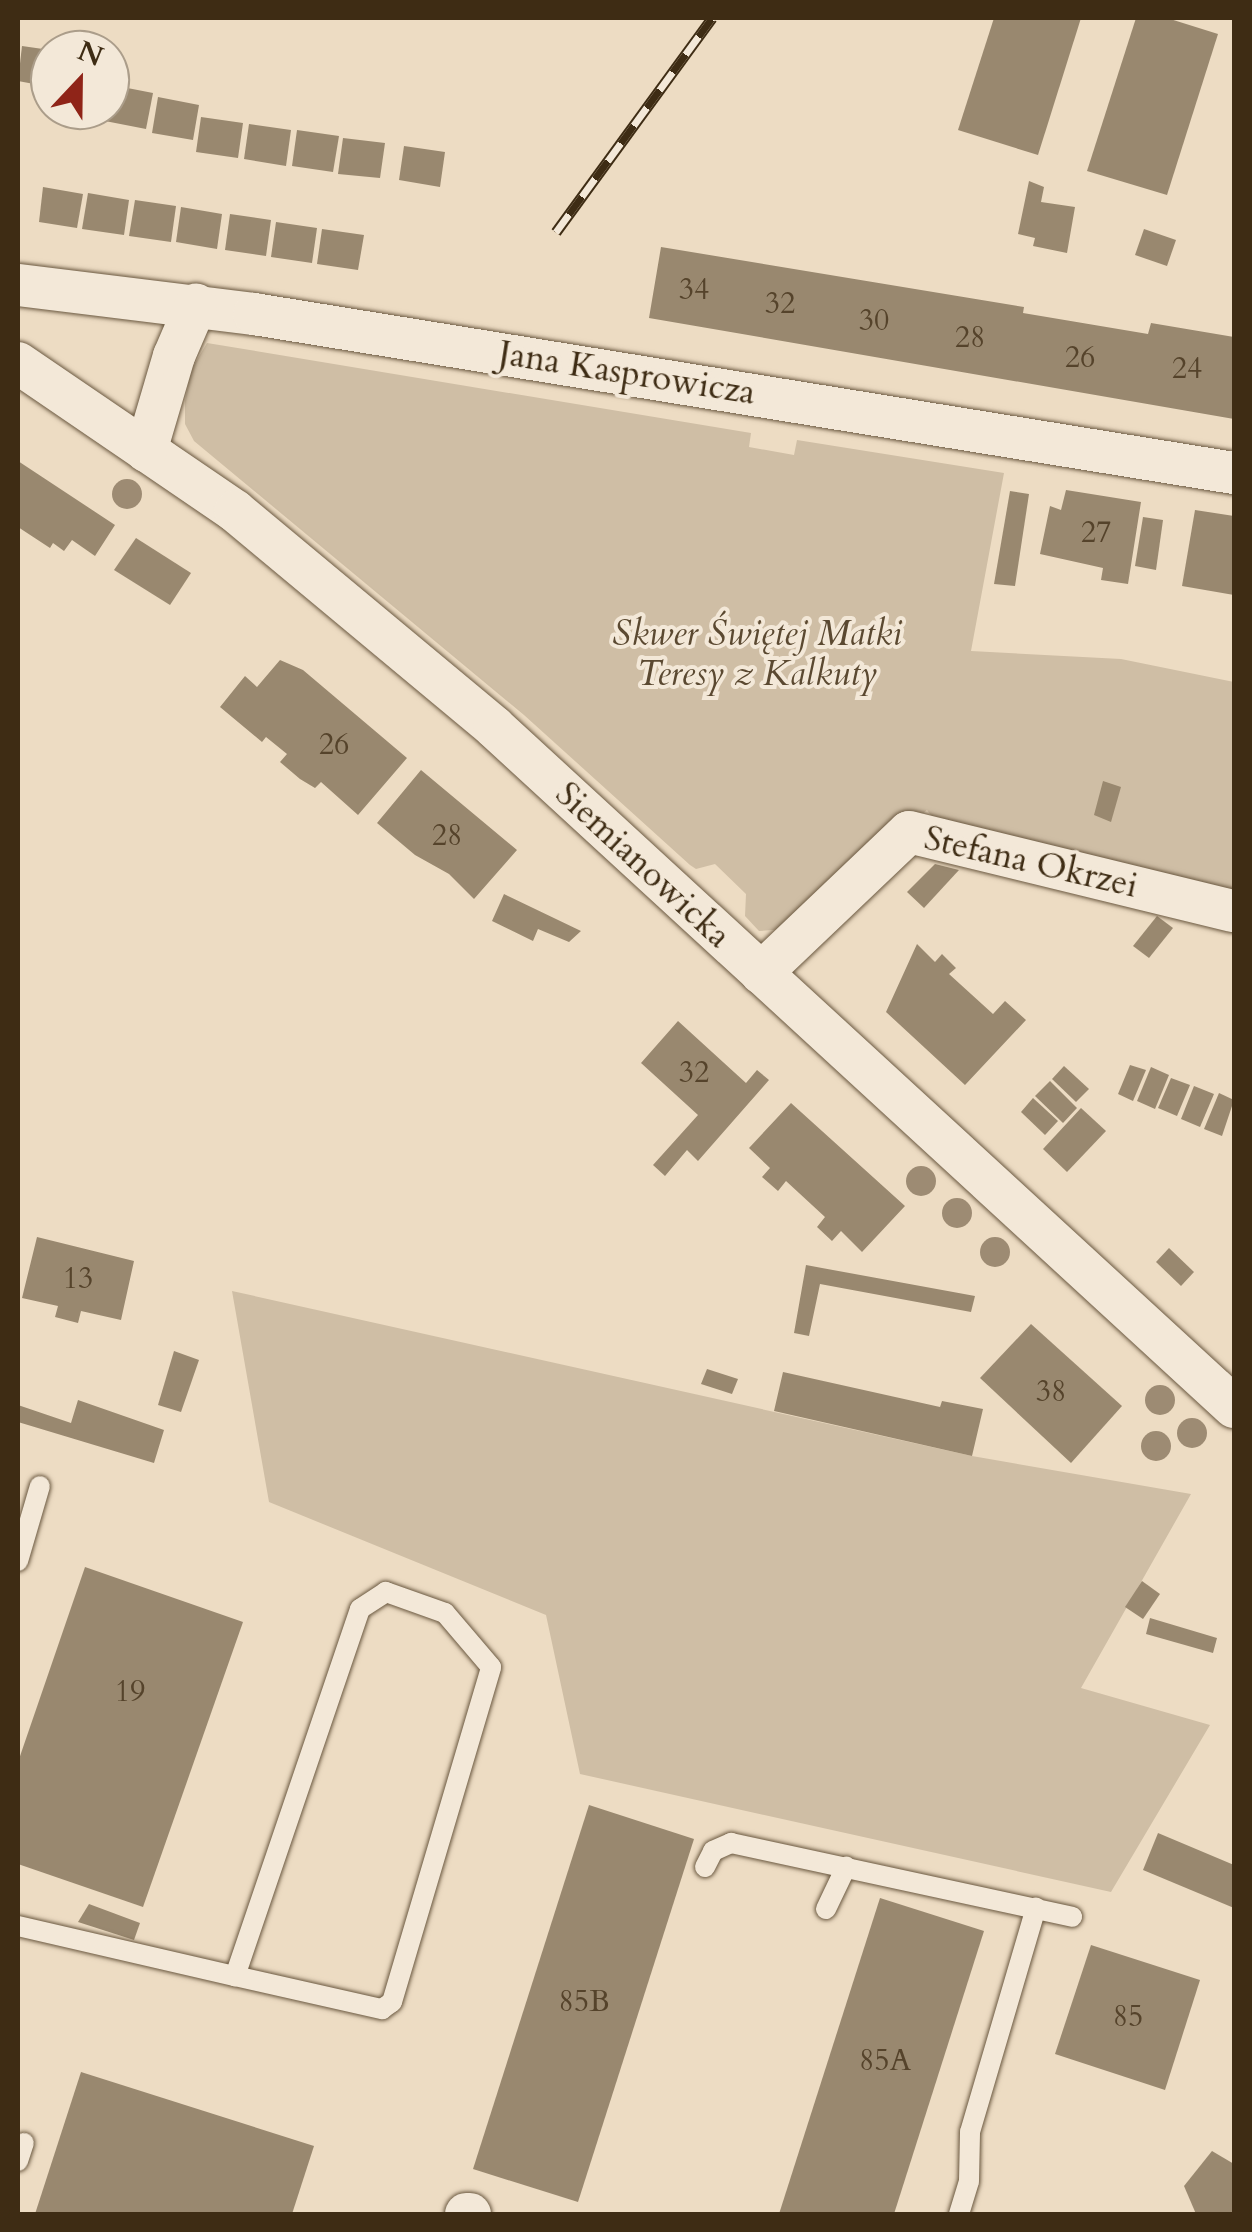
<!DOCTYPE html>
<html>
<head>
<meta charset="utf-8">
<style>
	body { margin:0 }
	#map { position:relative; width:1252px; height:2232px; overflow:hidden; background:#eddcc3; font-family:Cardo,serif }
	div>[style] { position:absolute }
	.green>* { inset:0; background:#cfbea5 }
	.building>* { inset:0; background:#99886f }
	.roads { filter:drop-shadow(0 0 2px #6a5840) drop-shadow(0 0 2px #6a5840) }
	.service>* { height:20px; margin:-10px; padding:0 10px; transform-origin:10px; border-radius:10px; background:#f3e8d8 }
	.minor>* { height:42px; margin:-21px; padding:0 21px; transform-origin:21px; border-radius:21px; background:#f3e8d8 }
	.rail>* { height:11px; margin-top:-5.5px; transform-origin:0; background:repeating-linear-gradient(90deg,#f3e8d8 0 22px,#3e2c14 0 44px); box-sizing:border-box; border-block:2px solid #3e2c14 }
	.trees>* { width:30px; height:30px; margin:-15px; border-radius:50%; background:#9d8b73 }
	span { translate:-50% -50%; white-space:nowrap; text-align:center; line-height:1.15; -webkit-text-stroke:8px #f3e8d8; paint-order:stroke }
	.number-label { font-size:30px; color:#55432b }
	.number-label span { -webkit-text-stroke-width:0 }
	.street-label { font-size:35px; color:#3e2c14 }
	.park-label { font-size:35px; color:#5b4931; font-style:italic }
	.frame { position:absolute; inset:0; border:20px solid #3e2c14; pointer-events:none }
	.north { position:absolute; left:30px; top:30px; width:100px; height:100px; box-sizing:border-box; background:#f3e8d8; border:2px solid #ab9d8a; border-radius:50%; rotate:22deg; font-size:28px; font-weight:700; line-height:40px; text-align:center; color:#3e2c14 }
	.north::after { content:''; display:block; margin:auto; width:35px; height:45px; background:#8f2418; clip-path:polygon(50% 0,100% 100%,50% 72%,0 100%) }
</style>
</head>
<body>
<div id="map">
	<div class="green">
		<i style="clip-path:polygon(207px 343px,751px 433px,749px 447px,794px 455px,797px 440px,1004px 473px,971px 651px,1121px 659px,1234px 682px,1234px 900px,942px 831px,927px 810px,786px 929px,759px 931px,745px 916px,746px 894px,715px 864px,696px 869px,690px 865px,524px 715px,194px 441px,185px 424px,185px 401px,191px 370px)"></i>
		<i style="clip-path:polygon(232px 1291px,972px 1456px,1191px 1494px,1081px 1688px,1210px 1725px,1111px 1892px,580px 1774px,546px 1615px,269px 1502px)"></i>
	</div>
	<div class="building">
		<i style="clip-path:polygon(994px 18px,1081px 18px,1038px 155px,958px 130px)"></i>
		<i style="clip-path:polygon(1136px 18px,1167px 18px,1218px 34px,1167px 195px,1087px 171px)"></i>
		<i style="clip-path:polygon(22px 46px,50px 50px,50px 87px,18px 81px)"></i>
		<i style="clip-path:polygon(112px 85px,153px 93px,146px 129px,105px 121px)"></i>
		<i style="clip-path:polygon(158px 97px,199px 105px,193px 140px,152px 133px)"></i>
		<i style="clip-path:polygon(201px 117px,243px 123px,238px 158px,196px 152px)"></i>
		<i style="clip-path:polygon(249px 124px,291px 130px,286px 166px,244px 159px)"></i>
		<i style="clip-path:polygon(297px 130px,339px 136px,333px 172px,292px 166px)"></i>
		<i style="clip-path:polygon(343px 138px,385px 143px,380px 178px,338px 174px)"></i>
		<i style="clip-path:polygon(404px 146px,445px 152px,440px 187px,399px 180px)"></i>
		<i style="clip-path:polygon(1029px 181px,1044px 187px,1041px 202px,1075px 207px,1067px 253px,1033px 246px,1035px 238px,1018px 234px)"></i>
		<i style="clip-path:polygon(43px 187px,83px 194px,77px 228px,39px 222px)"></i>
		<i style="clip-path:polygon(88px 193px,129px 200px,124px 235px,82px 229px)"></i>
		<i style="clip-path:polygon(135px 200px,176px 206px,171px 242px,129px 236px)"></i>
		<i style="clip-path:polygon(181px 207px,222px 214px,217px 249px,176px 242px)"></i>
		<i style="clip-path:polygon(230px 214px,271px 220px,266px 256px,225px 250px)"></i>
		<i style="clip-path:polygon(276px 222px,317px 228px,312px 263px,271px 257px)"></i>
		<i style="clip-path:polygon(322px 229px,364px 235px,358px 270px,317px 264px)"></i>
		<i style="clip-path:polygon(1144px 229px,1176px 240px,1167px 266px,1135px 255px)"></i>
		<i style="clip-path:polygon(661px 247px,1024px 307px,1023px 313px,1148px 334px,1151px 323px,1234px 337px,1234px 419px,649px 318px)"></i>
		<i style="clip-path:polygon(18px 461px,115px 525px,95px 556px,72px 540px,64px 551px,53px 543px,50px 548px,18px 527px)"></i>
		<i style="clip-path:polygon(1066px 490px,1141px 502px,1128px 584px,1101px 580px,1103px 568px,1040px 554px,1050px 506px,1061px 510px)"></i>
		<i style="clip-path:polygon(1010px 491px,1029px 494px,1015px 586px,994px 584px)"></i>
		<i style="clip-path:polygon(1195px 510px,1234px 516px,1234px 595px,1182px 586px)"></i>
		<i style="clip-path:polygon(1143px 517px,1163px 520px,1156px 570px,1135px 566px)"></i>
		<i style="clip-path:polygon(136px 538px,191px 573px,170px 605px,114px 570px)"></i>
		<i style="clip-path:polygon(280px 660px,303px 670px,407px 758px,358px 815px,321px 782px,315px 788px,300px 779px,280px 762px,287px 754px,266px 737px,262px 742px,220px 707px,245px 676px,257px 687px)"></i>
		<i style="clip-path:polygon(421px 770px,517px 850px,474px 899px,449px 874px,415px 855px,377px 823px)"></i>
		<i style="clip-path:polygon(1103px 781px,1121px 787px,1111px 822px,1094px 815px)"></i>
		<i style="clip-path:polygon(935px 864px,959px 870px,924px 908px,907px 892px)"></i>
		<i style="clip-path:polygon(504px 894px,581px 931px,569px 942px,538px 929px,533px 941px,492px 921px)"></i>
		<i style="clip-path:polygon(1157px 916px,1173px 928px,1149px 958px,1133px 946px)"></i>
		<i style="clip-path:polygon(917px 944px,935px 962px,942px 954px,956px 968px,949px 974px,993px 1014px,1005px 1001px,1026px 1020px,965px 1085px,886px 1012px)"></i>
		<i style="clip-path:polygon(678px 1021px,746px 1083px,757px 1070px,769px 1080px,698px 1161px,687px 1150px,665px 1176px,653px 1165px,698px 1115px,641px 1063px)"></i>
		<i style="clip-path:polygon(1130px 1065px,1146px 1070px,1133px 1101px,1118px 1094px)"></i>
		<i style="clip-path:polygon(1064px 1066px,1089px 1089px,1076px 1102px,1052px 1079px)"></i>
		<i style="clip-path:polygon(1151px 1067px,1169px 1075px,1155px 1109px,1137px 1101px)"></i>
		<i style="clip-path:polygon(1171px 1078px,1190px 1085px,1177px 1116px,1158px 1108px)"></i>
		<i style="clip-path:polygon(1050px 1081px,1077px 1108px,1063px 1123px,1035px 1096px)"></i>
		<i style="clip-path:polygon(1194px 1086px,1214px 1094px,1200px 1127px,1181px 1119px)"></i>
		<i style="clip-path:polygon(1219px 1093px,1234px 1100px,1222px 1136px,1204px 1129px)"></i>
		<i style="clip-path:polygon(1033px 1098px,1058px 1121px,1045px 1135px,1021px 1112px)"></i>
		<i style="clip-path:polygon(791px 1103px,905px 1206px,862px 1252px,841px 1231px,832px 1241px,817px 1227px,825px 1217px,786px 1181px,778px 1191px,762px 1177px,770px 1168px,749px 1148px)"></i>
		<i style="clip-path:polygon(1081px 1108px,1106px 1131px,1067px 1172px,1043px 1149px)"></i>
		<i style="clip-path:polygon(37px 1237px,134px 1261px,121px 1320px,81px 1311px,78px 1323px,55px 1317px,58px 1306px,22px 1298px)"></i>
		<i style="clip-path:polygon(1169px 1248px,1194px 1272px,1181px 1286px,1156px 1262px)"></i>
		<i style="clip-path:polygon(806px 1265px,822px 1268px,975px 1296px,971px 1312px,820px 1284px,809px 1336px,794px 1333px)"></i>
		<i style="clip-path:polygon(1031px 1324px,1122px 1406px,1071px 1463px,980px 1378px)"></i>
		<i style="clip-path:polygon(174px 1351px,199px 1360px,181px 1412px,158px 1405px)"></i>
		<i style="clip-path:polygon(707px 1369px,738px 1379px,732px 1394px,701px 1384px)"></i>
		<i style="clip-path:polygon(783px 1372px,940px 1407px,942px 1401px,983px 1409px,972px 1456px,774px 1411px)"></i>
		<i style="clip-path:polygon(78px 1400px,164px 1430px,154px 1463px,18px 1422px,18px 1405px,71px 1423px)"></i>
		<i style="clip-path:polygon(85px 1567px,243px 1622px,143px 1907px,18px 1864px,18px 1762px)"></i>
		<i style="clip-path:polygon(1142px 1581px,1160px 1594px,1143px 1619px,1125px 1607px)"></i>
		<i style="clip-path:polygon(1150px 1618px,1217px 1638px,1213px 1653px,1146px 1634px)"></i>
		<i style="clip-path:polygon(589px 1805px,694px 1839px,578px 2202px,473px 2169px)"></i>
		<i style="clip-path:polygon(1158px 1833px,1234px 1865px,1234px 1908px,1143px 1870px)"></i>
		<i style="clip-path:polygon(880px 1898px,984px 1931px,894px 2214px,779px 2214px)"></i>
		<i style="clip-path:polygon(89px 1904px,140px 1923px,134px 1940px,78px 1922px)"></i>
		<i style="clip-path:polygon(1091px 1945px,1200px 1980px,1165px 2090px,1055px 2054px)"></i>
		<i style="clip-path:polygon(81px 2072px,314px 2146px,292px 2214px,35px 2214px)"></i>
		<i style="clip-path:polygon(1212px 2151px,1234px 2164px,1234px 2214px,1196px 2214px,1184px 2186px)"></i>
	</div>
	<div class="roads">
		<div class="service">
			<i style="left:18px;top:1561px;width:78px;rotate:-73.7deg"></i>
			<i style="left:705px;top:1867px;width:18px;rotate:-63deg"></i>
			<i style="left:713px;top:1851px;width:20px;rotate:-24deg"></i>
			<i style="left:731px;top:1843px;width:349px;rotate:12.2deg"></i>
			<i style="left:826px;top:1909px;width:47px;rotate:-64.5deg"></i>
			<i style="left:18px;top:1926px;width:223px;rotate:13deg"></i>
			<i style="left:235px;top:1976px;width:151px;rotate:12.7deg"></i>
			<i style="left:382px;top:2009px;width:12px;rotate:-35deg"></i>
			<i style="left:392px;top:2002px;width:349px;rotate:-73.5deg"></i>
			<i style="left:491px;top:1667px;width:71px;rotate:-130.4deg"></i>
			<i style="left:445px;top:1613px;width:63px;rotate:-160.4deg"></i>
			<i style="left:386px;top:1592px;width:31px;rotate:147deg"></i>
			<i style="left:360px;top:1609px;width:388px;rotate:108.8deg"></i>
			<i style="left:18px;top:2161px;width:19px;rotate:-72deg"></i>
			<i style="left:959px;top:2214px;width:34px;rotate:-73deg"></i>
			<i style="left:969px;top:2181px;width:49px;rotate:-88.8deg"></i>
			<i style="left:970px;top:2132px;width:234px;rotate:-73.6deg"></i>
		</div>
		<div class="minor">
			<i style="left:18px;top:285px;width:238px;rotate:7deg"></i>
			<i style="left:254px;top:314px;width:993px;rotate:9.22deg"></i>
			<i style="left:18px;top:363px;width:263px;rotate:34.3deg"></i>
			<i style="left:235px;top:511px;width:337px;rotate:39.8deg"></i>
			<i style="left:494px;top:727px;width:1005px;rotate:42.58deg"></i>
			<i style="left:146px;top:451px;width:99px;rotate:-73.6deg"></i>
			<i style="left:174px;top:356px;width:56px;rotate:-66.7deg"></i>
			<i style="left:761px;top:973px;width:204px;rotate:-43.6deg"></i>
			<i style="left:909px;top:832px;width:334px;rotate:13.7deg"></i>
			<i style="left:466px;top:2214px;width:4px"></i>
		</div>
	</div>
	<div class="rail">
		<i style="left:556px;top:232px;width:265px;rotate:-53.9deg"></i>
	</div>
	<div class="trees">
		<i style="left:127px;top:494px"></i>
		<i style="left:921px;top:1181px"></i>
		<i style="left:957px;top:1213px"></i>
		<i style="left:995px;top:1252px"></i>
		<i style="left:1160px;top:1400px"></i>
		<i style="left:1192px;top:1433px"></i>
		<i style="left:1156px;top:1446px"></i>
	</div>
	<div class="number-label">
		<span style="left:694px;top:290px">34</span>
		<span style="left:780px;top:304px">32</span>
		<span style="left:874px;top:321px">30</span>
		<span style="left:970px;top:338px">28</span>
		<span style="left:1080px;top:358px">26</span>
		<span style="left:1187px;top:369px">24</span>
		<span style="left:1096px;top:533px">27</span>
		<span style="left:334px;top:745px">26</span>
		<span style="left:447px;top:836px">28</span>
		<span style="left:694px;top:1073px">32</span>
		<span style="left:78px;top:1279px">13</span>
		<span style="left:1051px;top:1392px">38</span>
		<span style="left:130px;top:1692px">19</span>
		<span style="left:584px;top:2002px">85B</span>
		<span style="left:1128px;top:2017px">85</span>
		<span style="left:885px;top:2061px">85A</span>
	</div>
	<div class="street-label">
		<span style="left:627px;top:373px;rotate:9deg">Jana Kasprowicza</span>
		<span style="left:1031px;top:862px;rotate:13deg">Stefana Okrzei</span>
		<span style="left:643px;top:865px;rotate:43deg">Siemianowicka</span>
	</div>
	<div class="park-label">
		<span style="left:757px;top:654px">Skwer Świętej Matki<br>Teresy z Kalkuty</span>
	</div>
	<div class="frame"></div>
	<div class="north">N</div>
</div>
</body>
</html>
